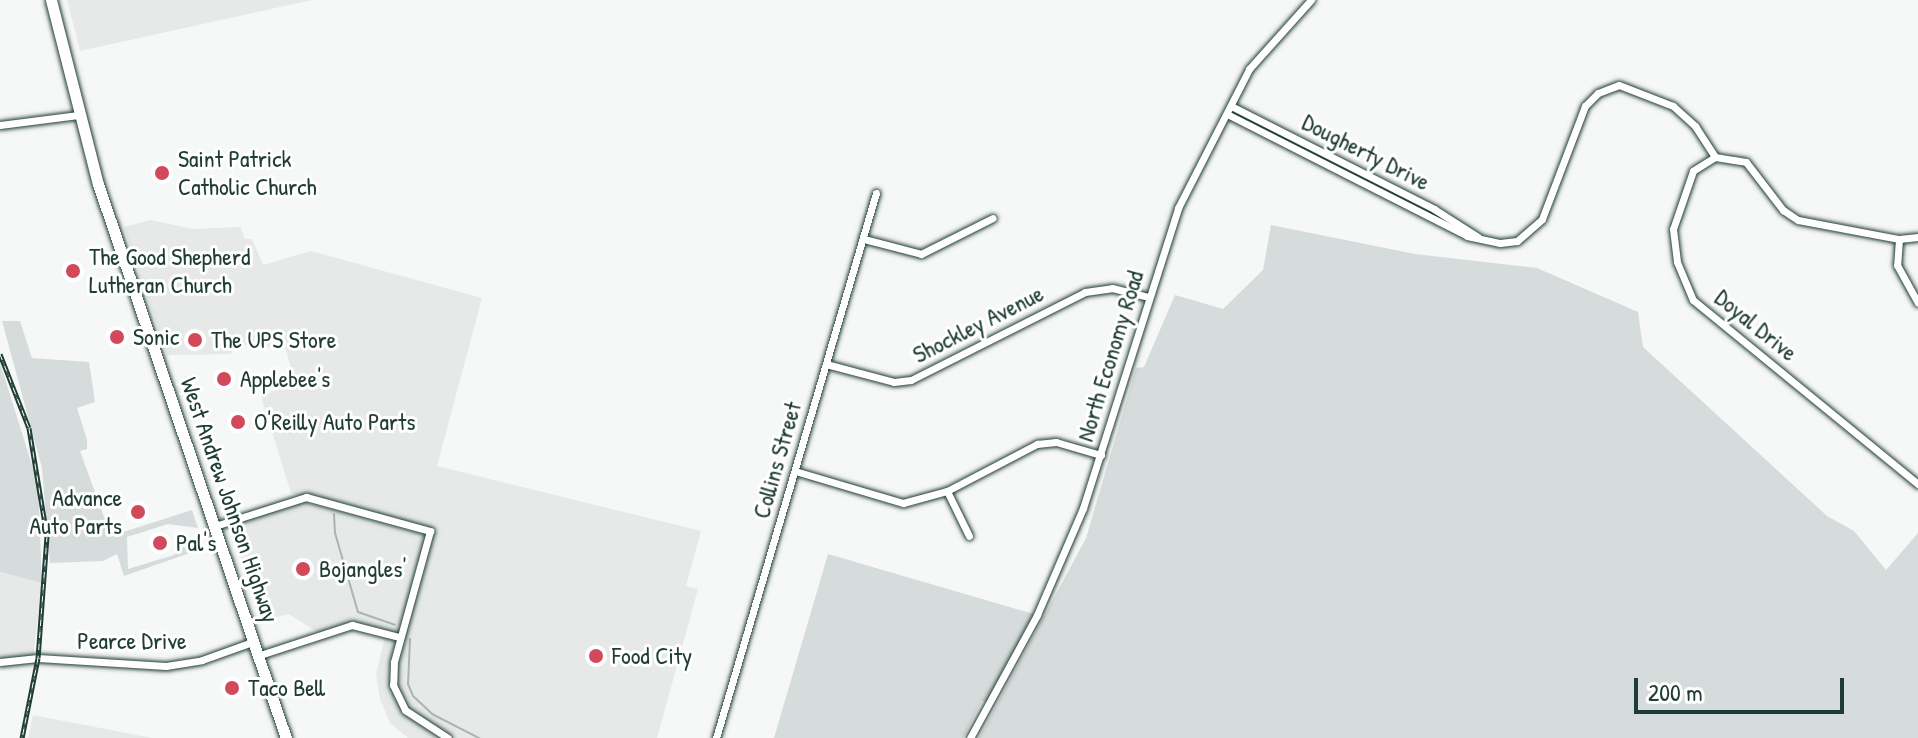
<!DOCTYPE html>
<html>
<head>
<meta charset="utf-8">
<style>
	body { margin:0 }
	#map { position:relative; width:1918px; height:738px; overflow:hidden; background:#f6f7f7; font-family:"Patrick Hand",sans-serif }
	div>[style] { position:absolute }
	.built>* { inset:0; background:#e6e9e8 }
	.green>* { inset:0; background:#d6dcdb }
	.stream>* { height:2px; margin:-1px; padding:0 1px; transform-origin:1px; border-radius:1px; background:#aab5b1 }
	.roads { filter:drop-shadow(0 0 2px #1f3d34) drop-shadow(0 0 2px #1f3d34) }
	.minor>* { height:7px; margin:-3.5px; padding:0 3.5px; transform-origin:3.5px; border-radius:3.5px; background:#fff }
	.primary>* { height:11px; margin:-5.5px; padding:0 5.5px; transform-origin:5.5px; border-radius:5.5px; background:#fff }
	.rail>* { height:5px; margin-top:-2.5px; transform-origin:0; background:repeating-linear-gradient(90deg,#fff 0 6px,#1f3d34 0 12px); box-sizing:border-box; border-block:2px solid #1f3d34 }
	.dots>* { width:22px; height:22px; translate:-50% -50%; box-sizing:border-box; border:4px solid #fff; border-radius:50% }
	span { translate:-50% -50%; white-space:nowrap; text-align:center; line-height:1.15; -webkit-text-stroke:6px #fff; paint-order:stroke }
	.street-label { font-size:24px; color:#1f3d34 }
	.poi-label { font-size:24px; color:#1f3d34 }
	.left { translate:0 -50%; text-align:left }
	.right { translate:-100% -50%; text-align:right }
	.scale { position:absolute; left:1634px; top:678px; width:210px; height:36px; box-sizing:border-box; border:4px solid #1f3d34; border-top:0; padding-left:10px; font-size:24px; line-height:28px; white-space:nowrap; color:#1f3d34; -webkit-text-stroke:6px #fff; paint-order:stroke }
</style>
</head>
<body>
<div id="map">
	<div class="built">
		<i style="clip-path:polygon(67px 0,312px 0,80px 51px)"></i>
		<i style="clip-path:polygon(151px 220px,192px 229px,240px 227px,245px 239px,252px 239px,263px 265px,311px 251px,482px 298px,437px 466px,701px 531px,686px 586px,698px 589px,657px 738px,408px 738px,390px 723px,380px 699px,376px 674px,386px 633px,363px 626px,320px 634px,289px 614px,263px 620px,230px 528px,235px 524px,303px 502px,418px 533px,420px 528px,291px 493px,261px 396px,295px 383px,284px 343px,259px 349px,235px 343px,231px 354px,167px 355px,124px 227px)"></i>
		<i style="clip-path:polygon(0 572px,42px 583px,33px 658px,0 662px)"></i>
		<i style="clip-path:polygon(33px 715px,152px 738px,28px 738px)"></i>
	</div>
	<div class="green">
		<i style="clip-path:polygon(1271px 225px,1415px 254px,1537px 268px,1638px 312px,1643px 347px,1827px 516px,1854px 531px,1886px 570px,1918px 533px,1918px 738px,979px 738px,1086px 538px,1136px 368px,1144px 367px,1175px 295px,1223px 309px,1263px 270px)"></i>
		<i style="clip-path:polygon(2px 321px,20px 321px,32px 358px,89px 362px,95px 402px,77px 408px,87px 440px,87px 449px,80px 451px,111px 536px,192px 510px,198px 528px,168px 524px,127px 537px,128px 569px,174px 555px,182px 547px,199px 547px,195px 542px,201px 539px,204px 548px,124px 576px,117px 554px,103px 561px,50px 563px,42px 468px)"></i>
		<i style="clip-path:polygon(0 363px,38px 484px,42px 583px,0 572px)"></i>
		<i style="clip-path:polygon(828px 554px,1037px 615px,989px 703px,982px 701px,963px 738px,774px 738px)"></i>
	</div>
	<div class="stream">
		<i style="left:334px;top:514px;width:19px;rotate:87deg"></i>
		<i style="left:335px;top:533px;width:82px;rotate:73.8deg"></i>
		<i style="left:358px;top:612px;width:39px;rotate:19deg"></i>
		<i style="left:410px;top:639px;width:45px;rotate:92.5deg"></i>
		<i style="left:408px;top:684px;width:13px;rotate:67deg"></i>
		<i style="left:413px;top:696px;width:26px;rotate:43deg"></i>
		<i style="left:432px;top:714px;width:53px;rotate:27.1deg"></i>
	</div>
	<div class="roads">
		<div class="minor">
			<i style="left:1231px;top:106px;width:228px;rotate:26.9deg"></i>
			<i style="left:1434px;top:209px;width:52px;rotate:32.5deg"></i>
			<i style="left:1227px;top:114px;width:269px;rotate:26.9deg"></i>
			<i style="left:1467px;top:236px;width:34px;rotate:12deg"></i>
			<i style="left:1500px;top:243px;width:17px;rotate:-7deg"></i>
			<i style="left:1517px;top:241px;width:33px;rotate:-41deg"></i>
			<i style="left:1542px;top:219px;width:121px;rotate:-69.2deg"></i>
			<i style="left:1585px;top:106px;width:18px;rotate:-45deg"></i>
			<i style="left:1598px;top:93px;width:22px;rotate:-21deg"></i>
			<i style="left:1619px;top:85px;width:58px;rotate:21.3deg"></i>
			<i style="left:1673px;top:106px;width:30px;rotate:42deg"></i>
			<i style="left:1695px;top:126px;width:37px;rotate:57deg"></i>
			<i style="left:1715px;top:157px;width:31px;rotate:9deg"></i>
			<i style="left:1746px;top:162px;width:61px;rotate:52.4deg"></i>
			<i style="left:1783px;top:210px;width:18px;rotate:34deg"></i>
			<i style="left:1798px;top:220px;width:103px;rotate:10.7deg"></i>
			<i style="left:1899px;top:239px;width:19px;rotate:-6deg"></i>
			<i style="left:0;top:125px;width:79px;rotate:-7.3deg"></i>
			<i style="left:1715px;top:157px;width:26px;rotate:148deg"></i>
			<i style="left:1693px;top:171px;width:61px;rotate:109deg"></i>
			<i style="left:1673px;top:229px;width:33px;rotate:83deg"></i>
			<i style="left:1677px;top:262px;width:41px;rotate:67.2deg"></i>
			<i style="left:1693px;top:300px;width:291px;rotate:39.3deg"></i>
			<i style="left:864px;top:239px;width:59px;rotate:14.7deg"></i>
			<i style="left:921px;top:254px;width:80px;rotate:-26.6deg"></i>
			<i style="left:1899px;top:239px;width:26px;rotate:94deg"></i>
			<i style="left:1897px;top:265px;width:43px;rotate:61.1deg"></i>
			<i style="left:826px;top:364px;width:70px;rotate:14.8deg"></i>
			<i style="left:894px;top:382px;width:17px;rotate:-7deg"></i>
			<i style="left:911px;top:380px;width:195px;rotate:-26.8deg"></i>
			<i style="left:1085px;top:292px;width:27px;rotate:-8deg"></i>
			<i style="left:1112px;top:288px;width:36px;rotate:14deg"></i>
			<i style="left:795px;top:471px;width:113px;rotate:16.5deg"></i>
			<i style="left:903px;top:503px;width:46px;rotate:-15.3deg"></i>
			<i style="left:947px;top:491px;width:102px;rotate:-27.6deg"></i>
			<i style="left:1037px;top:444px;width:19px;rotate:-6deg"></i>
			<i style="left:1056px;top:442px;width:47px;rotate:16.1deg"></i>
			<i style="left:947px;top:491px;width:50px;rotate:63.9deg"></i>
			<i style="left:215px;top:526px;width:96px;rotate:-17.7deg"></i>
			<i style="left:306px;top:497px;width:129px;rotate:15.3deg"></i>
			<i style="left:430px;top:531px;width:136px;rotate:105.4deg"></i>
			<i style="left:394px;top:662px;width:23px;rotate:92deg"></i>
			<i style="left:393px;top:685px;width:28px;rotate:64deg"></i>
			<i style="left:405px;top:710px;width:51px;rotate:33.1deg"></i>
			<i style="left:260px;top:655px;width:97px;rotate:-18.1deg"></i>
			<i style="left:352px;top:625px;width:49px;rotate:14.3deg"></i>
			<i style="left:0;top:662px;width:38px;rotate:-6deg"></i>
			<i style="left:38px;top:658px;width:128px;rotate:3.6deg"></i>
			<i style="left:166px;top:666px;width:36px;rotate:-9deg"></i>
			<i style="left:202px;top:660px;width:56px;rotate:-19.7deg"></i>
			<i style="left:716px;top:738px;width:568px;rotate:-73.64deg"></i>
			<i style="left:970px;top:738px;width:140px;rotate:-61.4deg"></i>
			<i style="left:1037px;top:615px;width:116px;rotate:-66.7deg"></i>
			<i style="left:1083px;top:508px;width:315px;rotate:-72.4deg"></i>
			<i style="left:1178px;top:208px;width:156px;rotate:-62.9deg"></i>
			<i style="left:1249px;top:69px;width:93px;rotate:-48.1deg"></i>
		</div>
		<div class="primary">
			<i style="left:51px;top:0;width:190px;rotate:75.7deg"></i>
			<i style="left:98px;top:184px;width:585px;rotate:71.26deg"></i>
		</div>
	</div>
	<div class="rail">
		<i style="left:0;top:354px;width:79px;rotate:68.6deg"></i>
		<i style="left:29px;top:428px;width:109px;rotate:80.5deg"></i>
		<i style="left:47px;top:536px;width:122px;rotate:94.2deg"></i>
		<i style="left:38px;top:658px;width:82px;rotate:101.3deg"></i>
	</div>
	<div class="dots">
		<i style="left:162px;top:173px;background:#d1495b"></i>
		<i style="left:73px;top:271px;background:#d1495b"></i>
		<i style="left:117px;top:337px;background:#d1495b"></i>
		<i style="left:195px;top:340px;background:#d1495b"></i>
		<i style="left:224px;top:379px;background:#d1495b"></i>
		<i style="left:238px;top:422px;background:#d1495b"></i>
		<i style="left:138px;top:512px;background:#d1495b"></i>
		<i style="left:160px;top:543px;background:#d1495b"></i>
		<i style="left:303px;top:569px;background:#d1495b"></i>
		<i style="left:596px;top:656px;background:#d1495b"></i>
		<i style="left:232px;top:688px;background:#d1495b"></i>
	</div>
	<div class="street-label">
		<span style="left:1366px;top:152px;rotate:27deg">Dougherty Drive</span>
		<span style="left:978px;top:324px;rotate:-27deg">Shockley Avenue</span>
		<span style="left:1756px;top:325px;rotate:39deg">Doyal Drive</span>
		<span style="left:1110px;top:356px;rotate:-73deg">North Economy Road</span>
		<span style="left:777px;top:460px;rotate:-74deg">Collins Street</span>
		<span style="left:230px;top:500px;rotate:71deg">West Andrew Johnson Highway</span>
		<span style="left:132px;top:641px">Pearce Drive</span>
	</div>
	<div class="poi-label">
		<span class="left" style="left:178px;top:173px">Saint Patrick<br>Catholic Church</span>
		<span class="left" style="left:89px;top:271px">The Good Shepherd<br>Lutheran Church</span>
		<span class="left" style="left:133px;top:337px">Sonic</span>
		<span class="left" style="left:211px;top:340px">The UPS Store</span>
		<span class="left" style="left:240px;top:379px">Applebee's</span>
		<span class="left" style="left:254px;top:422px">O'Reilly Auto Parts</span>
		<span class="right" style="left:122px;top:512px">Advance<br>Auto Parts</span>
		<span class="left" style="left:176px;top:543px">Pal's</span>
		<span class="left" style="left:319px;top:569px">Bojangles'</span>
		<span class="left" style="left:612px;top:656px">Food City</span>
		<span class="left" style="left:248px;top:688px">Taco Bell</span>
	</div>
	<div class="scale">200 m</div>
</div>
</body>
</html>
